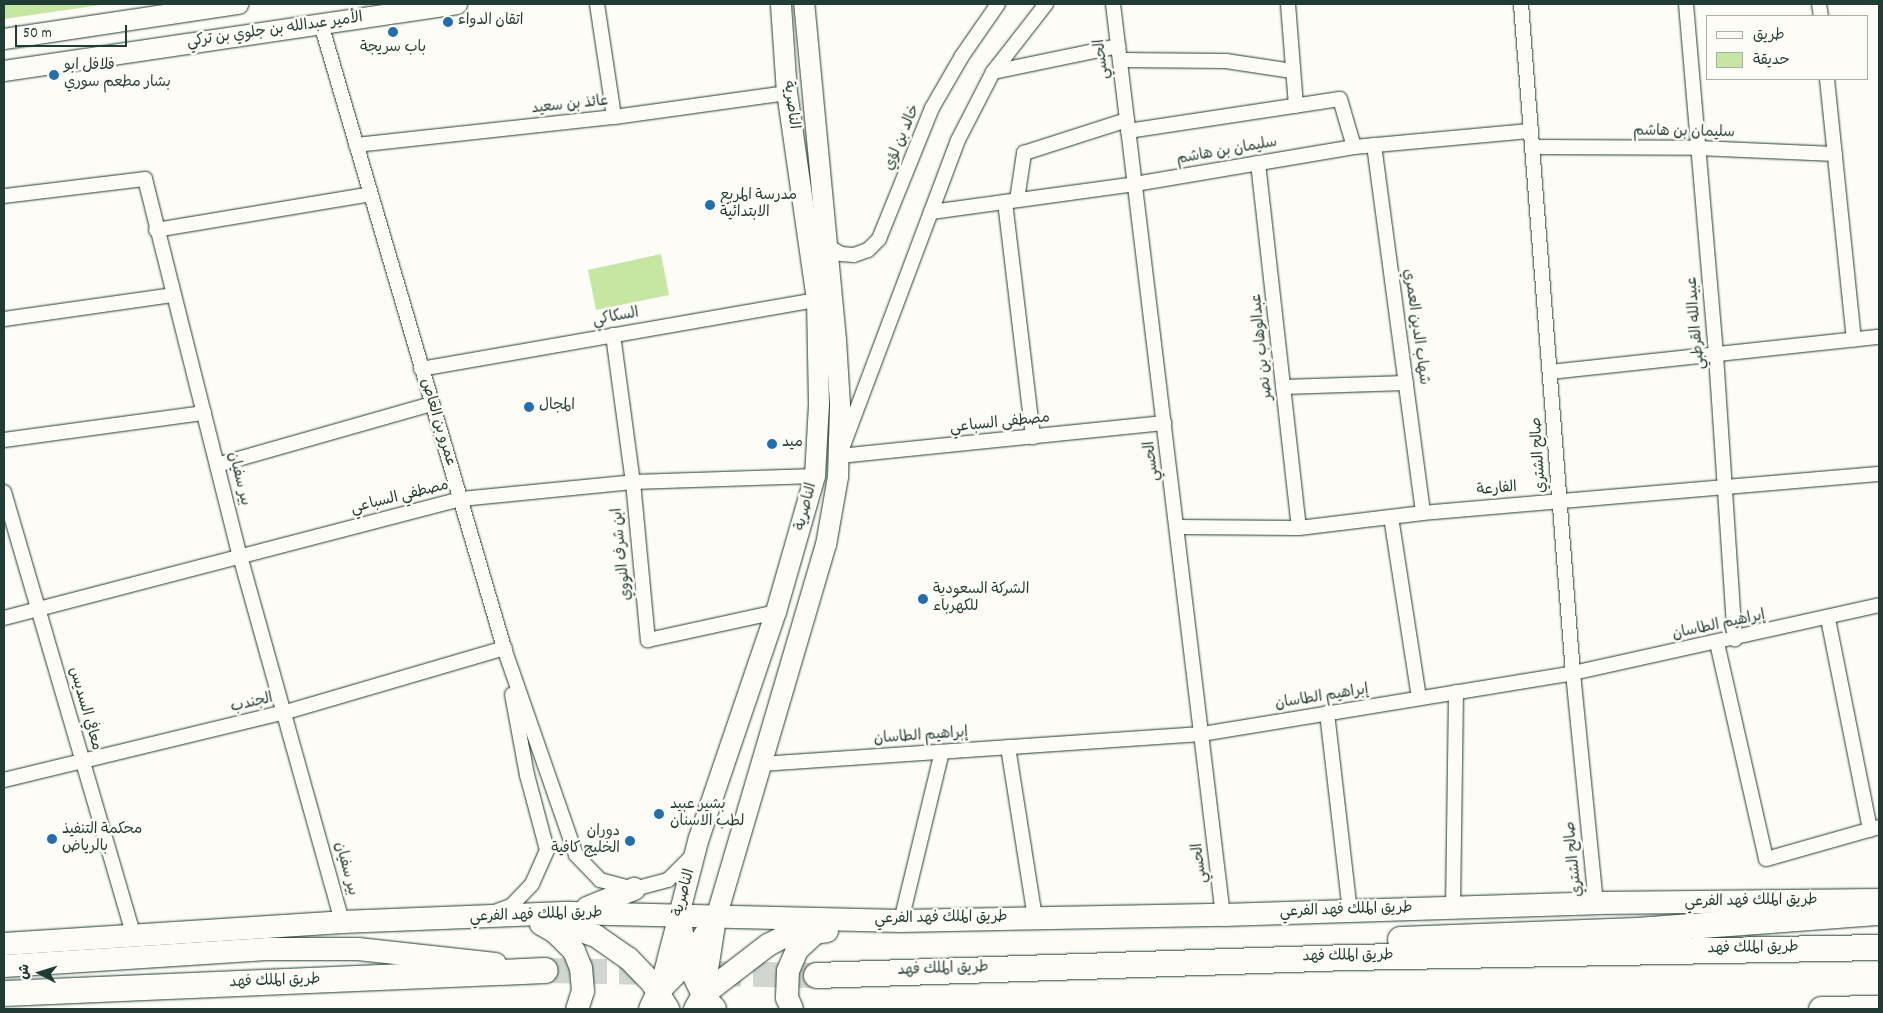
<!DOCTYPE html>
<html>
<head>
<meta charset="utf-8">
<style>
	body { margin:0 }
	#map { position:relative; width:1883px; height:1013px; overflow:hidden; background:#fdfcf7; font-family:Dekko,"Playpen Sans Arabic",sans-serif }
	div>[style] { position:absolute }
	.green>* { inset:0; background:#c5e7a1 }
	.highway-tunnel>* { height:25px; margin-top:-12.5px; transform-origin:0; background:repeating-linear-gradient(90deg,#d1d6d0 0 25px,transparent 0 37px) }
	.roads { filter:drop-shadow(0 0 1px #1f3d34) drop-shadow(0 0 1px #1f3d34) }
	.street>* { height:14px; margin:-7px; padding:0 7px; transform-origin:7px; border-radius:7px; background:#fdfcf7 }
	.secondary>* { height:20px; margin:-10px; padding:0 10px; transform-origin:10px; border-radius:10px; background:#fdfcf7 }
	.primary>* { height:22px; margin:-11px; padding:0 11px; transform-origin:11px; border-radius:11px; background:#fdfcf7 }
	.highway>* { height:25px; margin:-12.5px; padding:0 12.5px; transform-origin:12.5px; border-radius:12.5px; background:#fdfcf7 }
	.dots>* { width:14px; height:14px; translate:-50% -50%; box-sizing:border-box; border:2px solid #fdfcf7; border-radius:50% }
	span { translate:-50% -50%; white-space:nowrap; text-align:center; line-height:1.15; -webkit-text-stroke:5px #fdfcf7; paint-order:stroke }
	.poi-label { font-size:15px; color:#1f3d34 }
	.left { translate:0 -50%; text-align:left }
	.right { translate:-100% -50%; text-align:right }
	.street-label { font-size:15px; color:#1f3d34 }
	.frame { position:absolute; inset:0; border:5px solid #1f3d34; pointer-events:none }
	.legend { position:absolute; left:1706px; top:15px; width:162px; height:65px; box-sizing:border-box; background:#fdfcf7; border:1px solid #a4b0a9; margin:0; padding:6px 9px; list-style:none; font-size:15px; color:#1f3d34 }
	.legend li { display:flex; align-items:center; gap:10px; height:25px }
	.legend b { width:25px; border:1px solid #a4b0a9 }
	.north { position:absolute; left:15px; top:948px; width:50px; height:50px; -webkit-text-stroke:4px #fdfcf7; paint-order:stroke; rotate:275deg; font-size:14px; font-weight:700; line-height:20px; text-align:center; color:#1f3d34 }
	.north::after { content:''; display:block; margin:auto; width:18px; height:22px; background:#1f3d34; clip-path:polygon(50% 0,100% 100%,50% 72%,0 100%) }
	.scale { position:absolute; left:15px; top:25px; width:112px; height:22px; box-sizing:border-box; border:2px solid #1f3d34; border-top:0; padding-left:6px; font-size:15px; line-height:18px; white-space:nowrap; color:#1f3d34; -webkit-text-stroke:4px #fdfcf7; paint-order:stroke }
</style>
</head>
<body>
<div id="map">
	<div class="green">
		<i style="clip-path:polygon(4px 4px,108px 4px,4px 19px)"></i>
		<i style="clip-path:polygon(661px 254px,669px 295px,596px 310px,588px 270px)"></i>
	</div>
	<div class="highway-tunnel">
		<i style="left:545px;top:970px;width:114px;rotate:1deg"></i>
		<i style="left:716px;top:973px;width:100px;rotate:1.1deg"></i>
	</div>
	<div class="roads">
		<div class="street">
			<i style="left:597px;top:4px;width:114px;rotate:81.4deg"></i>
			<i style="left:1046px;top:4px;width:86px;rotate:127.9deg"></i>
			<i style="left:993px;top:72px;width:76px;rotate:117.2deg"></i>
			<i style="left:958px;top:140px;width:338px;rotate:110.6deg"></i>
			<i style="left:839px;top:456px;width:327px;rotate:-5.8deg"></i>
			<i style="left:1113px;top:4px;width:918px;rotate:83.12deg"></i>
			<i style="left:1288px;top:4px;width:102px;rotate:85.5deg"></i>
			<i style="left:1521px;top:4px;width:671px;rotate:85.56deg"></i>
			<i style="left:1573px;top:673px;width:231px;rotate:84.3deg"></i>
			<i style="left:1686px;top:4px;width:352px;rotate:85.1deg"></i>
			<i style="left:1716px;top:355px;width:285px;rotate:86.2deg"></i>
			<i style="left:1819px;top:4px;width:12px;rotate:81deg"></i>
			<i style="left:321px;top:24px;width:653px;rotate:73.65deg"></i>
			<i style="left:505px;top:651px;width:216px;rotate:70.8deg"></i>
			<i style="left:576px;top:855px;width:35px;rotate:46deg"></i>
			<i style="left:600px;top:880px;width:35px;rotate:15deg"></i>
			<i style="left:634px;top:889px;width:35px;rotate:-15deg"></i>
			<i style="left:668px;top:880px;width:34px;rotate:-45deg"></i>
			<i style="left:1120px;top:60px;width:106px;rotate:0.5deg"></i>
			<i style="left:1226px;top:61px;width:67px;rotate:8.6deg"></i>
			<i style="left:993px;top:72px;width:128px;rotate:-11.7deg"></i>
			<i style="left:1827px;top:79px;width:262px;rotate:84.1deg"></i>
			<i style="left:1128px;top:131px;width:214px;rotate:-8.6deg"></i>
			<i style="left:1340px;top:99px;width:50px;rotate:73.7deg"></i>
			<i style="left:356px;top:145px;width:260px;rotate:-6.2deg"></i>
			<i style="left:614px;top:117px;width:175px;rotate:-7.9deg"></i>
			<i style="left:1374px;top:145px;width:371px;rotate:82.4deg"></i>
			<i style="left:1532px;top:147px;width:166px;rotate:0.3deg"></i>
			<i style="left:1698px;top:148px;width:137px;rotate:2.5deg"></i>
			<i style="left:1258px;top:163px;width:367px;rotate:83.6deg"></i>
			<i style="left:4px;top:196px;width:142px;rotate:-6.9deg"></i>
			<i style="left:145px;top:179px;width:389px;rotate:75.9deg"></i>
			<i style="left:240px;top:556px;width:380px;rotate:74.4deg"></i>
			<i style="left:1017px;top:200px;width:48px;rotate:-81.5deg"></i>
			<i style="left:1024px;top:153px;width:108px;rotate:-17.8deg"></i>
			<i style="left:1005px;top:202px;width:237px;rotate:83.2deg"></i>
			<i style="left:931px;top:212px;width:206px;rotate:-7.8deg"></i>
			<i style="left:1135px;top:184px;width:222px;rotate:-9.6deg"></i>
			<i style="left:1354px;top:147px;width:176px;rotate:-5.2deg"></i>
			<i style="left:156px;top:230px;width:217px;rotate:-9.5deg"></i>
			<i style="left:826px;top:245px;width:17px;rotate:31deg"></i>
			<i style="left:841px;top:254px;width:13px;rotate:4deg"></i>
			<i style="left:854px;top:255px;width:15px;rotate:-20deg"></i>
			<i style="left:868px;top:250px;width:16px;rotate:-45deg"></i>
			<i style="left:879px;top:239px;width:141px;rotate:-68deg"></i>
			<i style="left:932px;top:108px;width:60px;rotate:-60deg"></i>
			<i style="left:962px;top:56px;width:63px;rotate:-55.3deg"></i>
			<i style="left:4px;top:319px;width:170px;rotate:-8.1deg"></i>
			<i style="left:613px;top:335px;width:148px;rotate:82.3deg"></i>
			<i style="left:633px;top:482px;width:159px;rotate:84.6deg"></i>
			<i style="left:648px;top:640px;width:131px;rotate:-12.3deg"></i>
			<i style="left:421px;top:369px;width:402px;rotate:-9.9deg"></i>
			<i style="left:1550px;top:372px;width:331px;rotate:-6.1deg"></i>
			<i style="left:1283px;top:387px;width:123px;rotate:-1.9deg"></i>
			<i style="left:4px;top:440px;width:202px;rotate:-7.7deg"></i>
			<i style="left:217px;top:465px;width:223px;rotate:-15.9deg"></i>
			<i style="left:4px;top:492px;width:460px;rotate:73.7deg"></i>
			<i style="left:1391px;top:517px;width:183px;rotate:81.2deg"></i>
			<i style="left:1177px;top:527px;width:122px;rotate:0.5deg"></i>
			<i style="left:1299px;top:528px;width:125px;rotate:-6.9deg"></i>
			<i style="left:1423px;top:513px;width:458px;rotate:-4.9deg"></i>
			<i style="left:4px;top:618px;width:472px;rotate:-14.6deg"></i>
			<i style="left:461px;top:499px;width:173px;rotate:-5.6deg"></i>
			<i style="left:633px;top:482px;width:182px;rotate:-1.9deg"></i>
			<i style="left:1828px;top:619px;width:215px;rotate:78.7deg"></i>
			<i style="left:1717px;top:643px;width:221px;rotate:77.2deg"></i>
			<i style="left:1766px;top:859px;width:117px;rotate:-15.8deg"></i>
			<i style="left:1327px;top:713px;width:199px;rotate:83.4deg"></i>
			<i style="left:1008px;top:747px;width:172px;rotate:81deg"></i>
			<i style="left:761px;top:764px;width:442px;rotate:-3.9deg"></i>
			<i style="left:1202px;top:734px;width:376px;rotate:-9.3deg"></i>
			<i style="left:1573px;top:673px;width:313px;rotate:-12.5deg"></i>
			<i style="left:4px;top:780px;width:290px;rotate:-13.6deg"></i>
			<i style="left:286px;top:712px;width:228px;rotate:-16.3deg"></i>
			<i style="left:1453px;top:908px;width:216px;rotate:-89.2deg"></i>
			<i style="left:497px;top:911px;width:15px;rotate:-20deg"></i>
			<i style="left:511px;top:906px;width:30px;rotate:-46deg"></i>
			<i style="left:532px;top:884px;width:37px;rotate:-66deg"></i>
			<i style="left:547px;top:850px;width:78px;rotate:-104.9deg"></i>
			<i style="left:527px;top:775px;width:82px;rotate:-100.5deg"></i>
			<i style="left:901px;top:921px;width:174px;rotate:-76.4deg"></i>
		</div>
		<div class="secondary">
			<i style="left:4px;top:39px;width:237px;rotate:-8.5deg"></i>
			<i style="left:4px;top:71px;width:458px;rotate:-8.4deg"></i>
			<i style="left:658px;top:996px;width:163px;rotate:-75.5deg"></i>
			<i style="left:699px;top:838px;width:239px;rotate:-71.2deg"></i>
			<i style="left:776px;top:612px;width:141px;rotate:-74deg"></i>
			<i style="left:815px;top:476px;width:71px;rotate:-86.8deg"></i>
			<i style="left:819px;top:405px;width:105px;rotate:-91.1deg"></i>
			<i style="left:817px;top:300px;width:209px;rotate:-98.2deg"></i>
			<i style="left:787px;top:93px;width:89px;rotate:-93.9deg"></i>
			<i style="left:703px;top:1002px;width:85px;rotate:-81.2deg"></i>
			<i style="left:716px;top:918px;width:389px;rotate:-73.6deg"></i>
			<i style="left:826px;top:545px;width:69px;rotate:-80deg"></i>
			<i style="left:838px;top:477px;width:72px;rotate:-88.4deg"></i>
			<i style="left:840px;top:405px;width:65px;rotate:-93.5deg"></i>
			<i style="left:836px;top:340px;width:338px;rotate:-95.4deg"></i>
		</div>
		<div class="primary">
			<i style="left:587px;top:908px;width:51px;rotate:-22deg"></i>
			<i style="left:679px;top:916px;width:47px;rotate:80.1deg"></i>
			<i style="left:687px;top:962px;width:37px;rotate:64deg"></i>
			<i style="left:703px;top:995px;width:18px;rotate:49deg"></i>
			<i style="left:547px;top:919px;width:52px;rotate:19.1deg"></i>
			<i style="left:596px;top:936px;width:39px;rotate:35deg"></i>
			<i style="left:628px;top:958px;width:35px;rotate:46deg"></i>
			<i style="left:652px;top:983px;width:31px;rotate:58deg"></i>
			<i style="left:541px;top:924px;width:16px;rotate:30deg"></i>
			<i style="left:555px;top:932px;width:27px;rotate:45deg"></i>
			<i style="left:574px;top:951px;width:18px;rotate:68deg"></i>
			<i style="left:581px;top:968px;width:23px;rotate:85deg"></i>
			<i style="left:583px;top:991px;width:19px;rotate:108deg"></i>
			<i style="left:4px;top:944px;width:339px;rotate:-3.7deg"></i>
			<i style="left:342px;top:922px;width:228px;rotate:-2.3deg"></i>
			<i style="left:570px;top:913px;width:331px;rotate:1.4deg"></i>
			<i style="left:901px;top:921px;width:322px;rotate:-1.1deg"></i>
			<i style="left:1223px;top:915px;width:373px;rotate:-1.8deg"></i>
			<i style="left:1596px;top:903px;width:283px;rotate:-0.6deg"></i>
			<i style="left:4px;top:966px;width:267px;rotate:-3.7deg"></i>
			<i style="left:270px;top:949px;width:88px"></i>
			<i style="left:358px;top:949px;width:138px;rotate:6.2deg"></i>
			<i style="left:650px;top:1009px;width:19px;rotate:-65deg"></i>
			<i style="left:658px;top:992px;width:42px;rotate:-46deg"></i>
			<i style="left:687px;top:962px;width:53px;rotate:-56.6deg"></i>
			<i style="left:695px;top:1009px;width:16px;rotate:-60deg"></i>
			<i style="left:703px;top:995px;width:82px;rotate:-37.6deg"></i>
			<i style="left:768px;top:945px;width:42px;rotate:-27.2deg"></i>
			<i style="left:805px;top:926px;width:12px;rotate:-5deg"></i>
			<i style="left:792px;top:1009px;width:12px;rotate:-114deg"></i>
			<i style="left:787px;top:998px;width:27px;rotate:-88deg"></i>
			<i style="left:788px;top:971px;width:23px;rotate:-67deg"></i>
			<i style="left:797px;top:950px;width:25px;rotate:-43deg"></i>
			<i style="left:815px;top:933px;width:12px;rotate:-9deg"></i>
		</div>
		<div class="highway">
			<i style="left:1400px;top:939px;width:237px;rotate:-2.2deg"></i>
			<i style="left:1637px;top:930px;width:243px;rotate:-4.3deg"></i>
			<i style="left:816px;top:975px;width:532px;rotate:-1.94deg"></i>
			<i style="left:1348px;top:957px;width:531px;rotate:-1.08deg"></i>
			<i style="left:4px;top:993px;width:541px;rotate:-2.43deg"></i>
			<i style="left:1821px;top:1009px;width:58px;rotate:-1deg"></i>
		</div>
	</div>
	<div class="dots">
		<i style="left:448px;top:22px;background:#1f6fb2"></i>
		<i style="left:393px;top:32px;background:#1f6fb2"></i>
		<i style="left:54px;top:75px;background:#1f6fb2"></i>
		<i style="left:710px;top:205px;background:#1f6fb2"></i>
		<i style="left:529px;top:407px;background:#1f6fb2"></i>
		<i style="left:772px;top:444px;background:#1f6fb2"></i>
		<i style="left:923px;top:599px;background:#1f6fb2"></i>
		<i style="left:659px;top:814px;background:#1f6fb2"></i>
		<i style="left:52px;top:839px;background:#1f6fb2"></i>
		<i style="left:630px;top:841px;background:#1f6fb2"></i>
	</div>
	<div class="poi-label">
		<span class="left" style="left:458px;top:22px">اتقان الدواء</span>
		<span style="left:393px;top:49px">باب سريجة</span>
		<span class="left" style="left:64px;top:75px">فلافل ابو<br>بشار مطعم سوري</span>
		<span class="left" style="left:720px;top:205px">مدرسة المربع<br>الابتدائية</span>
		<span class="left" style="left:539px;top:407px">المجال</span>
		<span class="left" style="left:782px;top:444px">ميد</span>
		<span class="left" style="left:933px;top:599px">الشركة السعودية<br>للكهرباء</span>
		<span class="left" style="left:670px;top:814px">بشير عبيد<br>لطب الاسنان</span>
		<span class="left" style="left:62px;top:839px">محكمة التنفيذ<br>بالرياض</span>
		<span class="right" style="left:620px;top:841px">دوران<br>الخليج كافية</span>
	</div>
	<div class="street-label">
		<span style="left:275px;top:31px;rotate:-8deg">الأمير عبدالله بن جلوي بن تركي</span>
		<span style="left:1103px;top:59px;rotate:-97deg">الحسي</span>
		<span style="left:790px;top:105px;rotate:83deg">الناصرية</span>
		<span style="left:570px;top:106px;rotate:-6deg">عائذ بن سعيد</span>
		<span style="left:1684px;top:133px;rotate:1deg">سليمان بن هاشم</span>
		<span style="left:903px;top:138px;rotate:-67deg">خالد بن لؤي</span>
		<span style="left:1227px;top:152px;rotate:-10deg">سليمان بن هاشم</span>
		<span style="left:616px;top:318px;rotate:-10deg">السكاكي</span>
		<span style="left:1697px;top:323px;rotate:-95deg">عبيدالله القرطبي</span>
		<span style="left:1415px;top:327px;rotate:82deg">شهاب الدين العمري</span>
		<span style="left:1263px;top:347px;rotate:-96deg">عبدالوهاب بن نصر</span>
		<span style="left:437px;top:423px;rotate:73deg">عمرو بن العاص</span>
		<span style="left:1000px;top:424px;rotate:-6deg">مصطفى السباعي</span>
		<span style="left:1540px;top:455px;rotate:-94deg">صالح الشتري</span>
		<span style="left:1153px;top:461px;rotate:-97deg">الحسي</span>
		<span style="left:238px;top:479px;rotate:76deg">بير سفيان</span>
		<span style="left:1497px;top:490px;rotate:-5deg">الفارعة</span>
		<span style="left:400px;top:498px;rotate:-14deg">مصطفي السباعي</span>
		<span style="left:807px;top:507px;rotate:-75deg">الناصرية</span>
		<span style="left:623px;top:554px;rotate:-96deg">ابن شرف النووي</span>
		<span style="left:1719px;top:626px;rotate:-12deg">إبراهيم الطاسان</span>
		<span style="left:1322px;top:698px;rotate:-9deg">إبراهيم الطاسان</span>
		<span style="left:252px;top:704px;rotate:-13deg">الجندب</span>
		<span style="left:84px;top:709px;rotate:74deg">معافي السديس</span>
		<span style="left:921px;top:737px;rotate:-4deg">إبراهيم الطاسان</span>
		<span style="left:1575px;top:859px;rotate:-96deg">صالح الشتري</span>
		<span style="left:1201px;top:863px;rotate:-97deg">الحسي</span>
		<span style="left:345px;top:869px;rotate:75deg">بير سفيان</span>
		<span style="left:685px;top:893px;rotate:-75deg">الناصرية</span>
		<span style="left:1751px;top:902px;rotate:-1deg">طريق الملك فهد الفرعي</span>
		<span style="left:1346px;top:911px;rotate:-2deg">طريق الملك فهد الفرعي</span>
		<span style="left:536px;top:916px;rotate:-2deg">طريق الملك فهد الفرعي</span>
		<span style="left:941px;top:919px;rotate:-1deg">طريق الملك فهد الفرعي</span>
		<span style="left:1753px;top:949px;rotate:-1deg">طريق الملك فهد</span>
		<span style="left:1348px;top:957px;rotate:-1deg">طريق الملك فهد</span>
		<span style="left:943px;top:970px;rotate:-2deg">طريق الملك فهد</span>
		<span style="left:275px;top:982px;rotate:-2deg">طريق الملك فهد</span>
	</div>
	<div class="frame"></div>
	<ul class="legend">
	<li><b style="height:6px;background:#fdfcf7"></b>طريق</li>
	<li><b style="height:14px;background:#c5e7a1"></b>حديقة</li>
	</ul>
	<div class="north">ش</div>
	<div class="scale">50 m</div>
</div>
</body>
</html>
